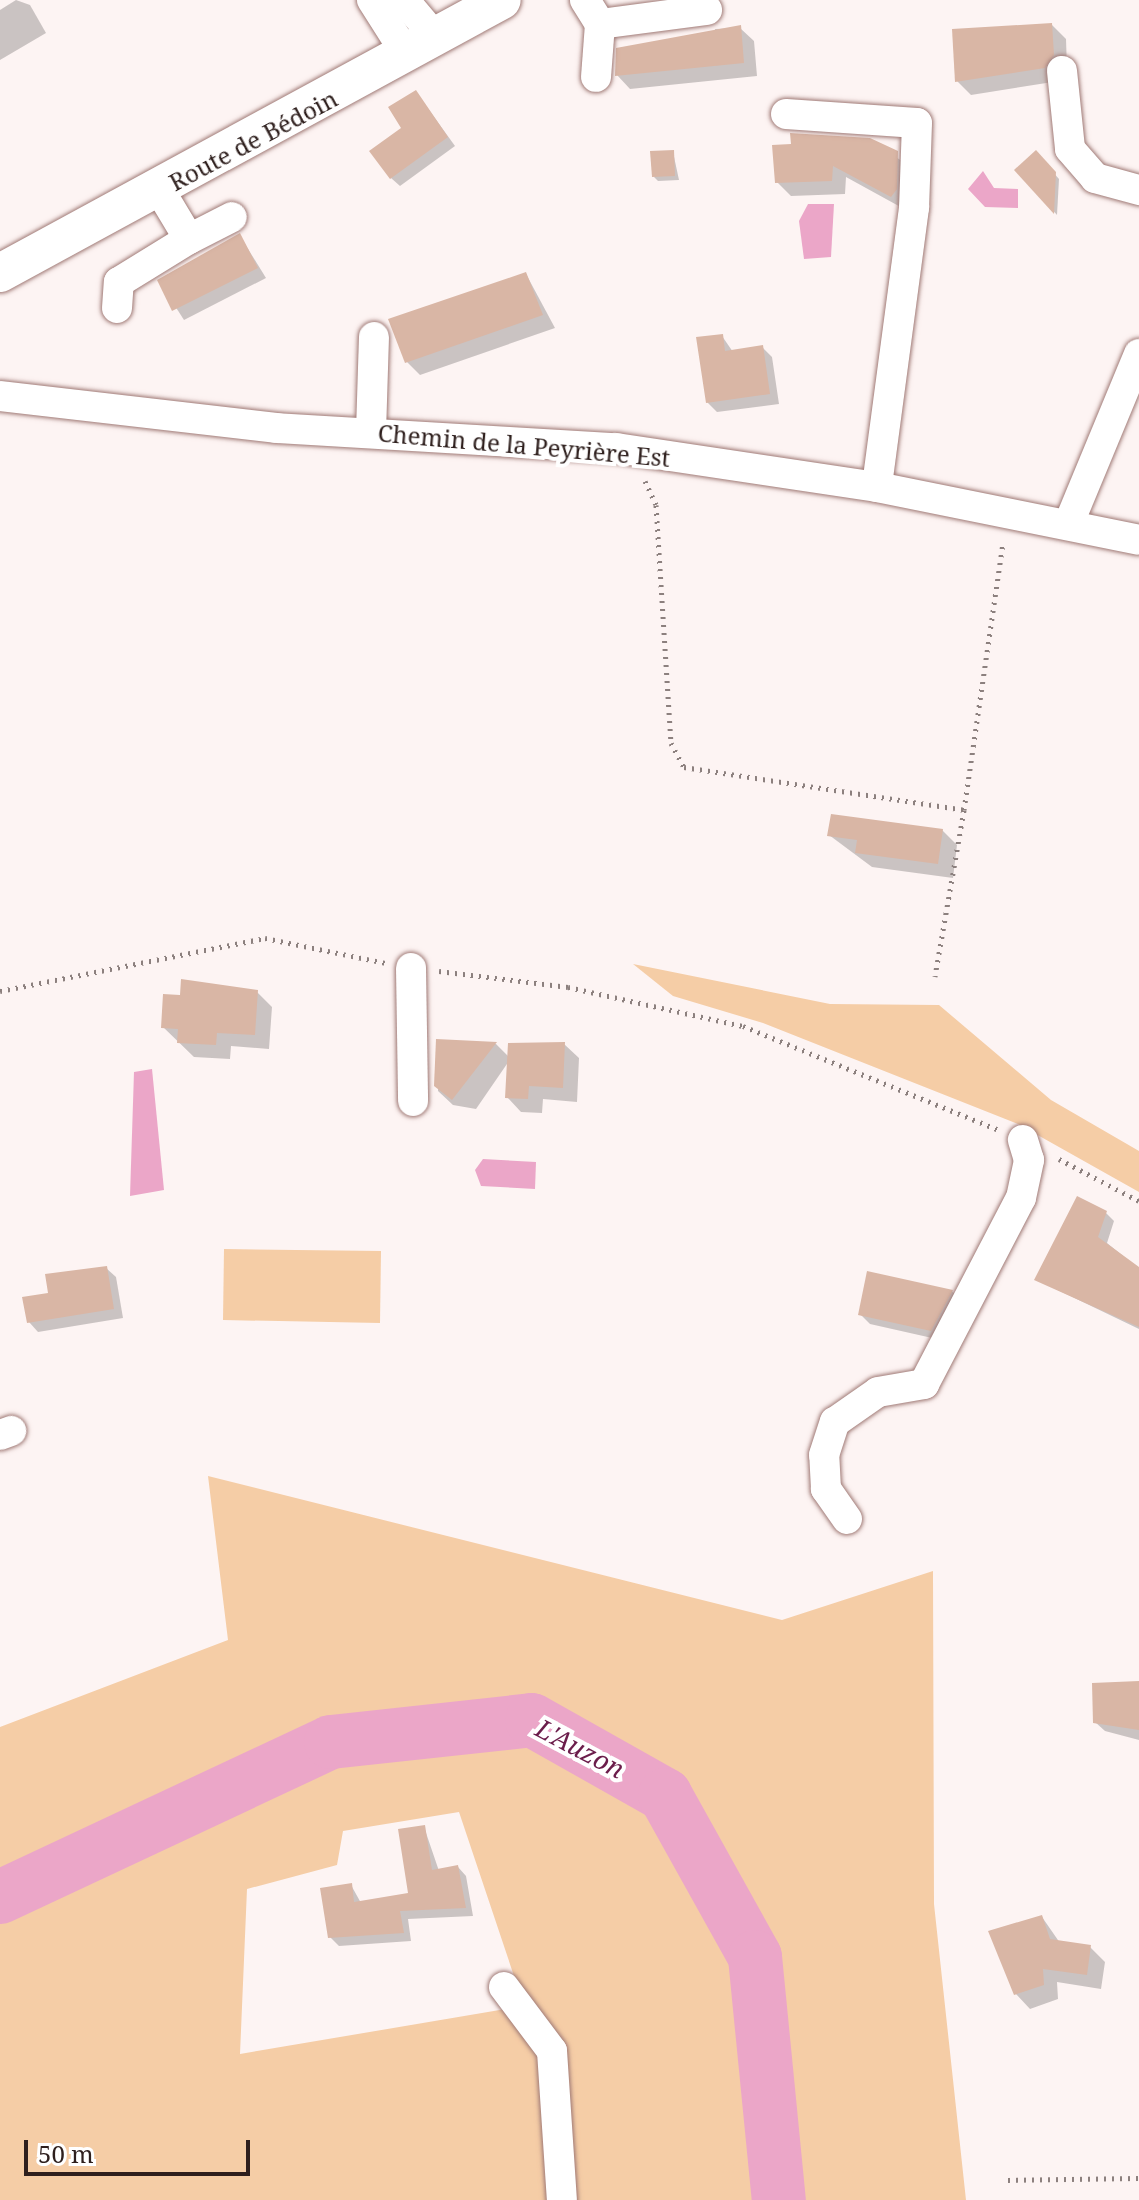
<!DOCTYPE html>
<html>
<head>
<meta charset="utf-8">
<style>
	body { margin:0 }
	#map { position:relative; width:1139px; height:2200px; overflow:hidden; background:#fdf4f3; font-family:"Noto Serif",serif }
	div>[style] { position:absolute }
	.green>* { inset:0; background:#f5cda6 }
	.water>* { inset:0; background:#eba6c8 }
	.shadow>* { inset:0; background:#0003 }
	.river>* { height:54px; margin:-27px; padding:0 27px; transform-origin:27px; border-radius:27px; background:#eba6c8 }
	.building>* { inset:0; background:#d9b6a5 }
	.path>* { height:5px; margin-top:-2.5px; transform-origin:0; background:repeating-linear-gradient(90deg,#8c807e 0 2px,transparent 0 8px) }
	.roads { filter:drop-shadow(0 0 2px #a07a76) drop-shadow(0 0 2px #a07a76) }
	.minor>* { height:30px; margin:-15px; padding:0 15px; transform-origin:15px; border-radius:15px; background:#fff }
	.major>* { height:38px; margin:-19px; padding:0 19px; transform-origin:19px; border-radius:19px; background:#fff }
	span { translate:-50% -50%; white-space:nowrap; text-align:center; line-height:1.15; -webkit-text-stroke:8px #fff; paint-order:stroke }
	.street-label { font-size:24px; color:#2e1f1d }
	.water-label { font-size:26px; color:#6b1d4b; font-style:italic }
	.scale { position:absolute; left:24px; top:2140px; width:226px; height:36px; box-sizing:border-box; border:4px solid #2e1f1d; border-top:0; padding-left:10px; font-size:24px; line-height:28px; white-space:nowrap; color:#2e1f1d; -webkit-text-stroke:6px #fff; paint-order:stroke }
</style>
</head>
<body>
<div id="map">
	<div class="green">
		<i style="clip-path:polygon(633px 964px,830px 1004px,939px 1005px,1051px 1100px,1139px 1151px,1139px 1192px,1018px 1124px,763px 1023px,673px 996px)"></i>
		<i style="clip-path:polygon(224px 1249px,381px 1251px,380px 1323px,223px 1320px)"></i>
		<i style="clip-path:polygon(208px 1476px,782px 1620px,933px 1571px,934px 1904px,966px 2200px,575px 2200px,565px 2049px,517px 1985px,459px 1812px,343px 1831px,337px 1865px,247px 1889px,240px 2054px,511px 2008px,544px 2051px,554px 2200px,0 2200px,0 1727px,228px 1640px)"></i>
	</div>
	<div class="water">
		<i style="clip-path:polygon(983px 171px,994px 188px,1018px 189px,1018px 208px,985px 207px,968px 189px)"></i>
		<i style="clip-path:polygon(808px 204px,834px 204px,831px 257px,804px 259px,799px 221px)"></i>
		<i style="clip-path:polygon(152px 1069px,164px 1190px,130px 1196px,134px 1072px)"></i>
		<i style="clip-path:polygon(483px 1159px,536px 1162px,535px 1189px,481px 1186px,475px 1170px)"></i>
	</div>
	<div class="shadow">
		<i style="clip-path:polygon(16px 0,30px 5px,46px 33px,0 60px,0 10px)"></i>
		<i style="clip-path:polygon(1052px 25px,1066px 39px,1067px 70px,1059px 81px,971px 95px,957px 81px)"></i>
		<i style="clip-path:polygon(740px 28px,754px 41px,757px 76px,630px 89px,617px 75px,716px 36px,715px 29px)"></i>
		<i style="clip-path:polygon(416px 92px,455px 146px,400px 186px,391px 178px)"></i>
		<i style="clip-path:polygon(870px 140px,911px 167px,906px 210px,846px 177px,845px 194px,791px 196px,777px 182px)"></i>
		<i style="clip-path:polygon(673px 152px,679px 180px,658px 181px,654px 177px)"></i>
		<i style="clip-path:polygon(1036px 153px,1059px 179px,1057px 215px,1017px 170px)"></i>
		<i style="clip-path:polygon(240px 236px,266px 278px,184px 320px,159px 281px)"></i>
		<i style="clip-path:polygon(526px 274px,555px 328px,420px 375px,407px 362px)"></i>
		<i style="clip-path:polygon(722px 336px,733px 352px,763px 348px,772px 357px,779px 404px,717px 412px,707px 402px)"></i>
		<i style="clip-path:polygon(942px 830px,957px 845px,953px 878px,872px 867px,829px 835px)"></i>
		<i style="clip-path:polygon(257px 992px,272px 1007px,269px 1049px,231px 1046px,230px 1059px,194px 1057px,163px 1027px)"></i>
		<i style="clip-path:polygon(438px 1041px,496px 1044px,509px 1057px,564px 1044px,579px 1058px,577px 1102px,543px 1099px,542px 1113px,521px 1112px,507px 1097px,509px 1061px,476px 1109px,453px 1105px,438px 1091px)"></i>
		<i style="clip-path:polygon(1106px 1213px,1114px 1221px,1107px 1243px,1139px 1269px,1139px 1329px,1037px 1280px)"></i>
		<i style="clip-path:polygon(106px 1268px,116px 1277px,123px 1318px,38px 1332px,29px 1322px,51px 1294px)"></i>
		<i style="clip-path:polygon(952px 1291px,961px 1301px,941px 1340px,870px 1324px,860px 1314px)"></i>
		<i style="clip-path:polygon(1139px 1683px,1139px 1740px,1105px 1731px,1095px 1722px)"></i>
		<i style="clip-path:polygon(424px 1827px,439px 1871px,458px 1867px,466px 1876px,473px 1916px,408px 1919px,411px 1941px,339px 1946px,330px 1937px,351px 1885px,361px 1903px,410px 1895px)"></i>
		<i style="clip-path:polygon(1042px 1917px,1060px 1943px,1090px 1947px,1105px 1962px,1101px 1989px,1057px 1982px,1058px 1999px,1030px 2009px,1016px 1994px)"></i>
	</div>
	<div class="river">
		<i style="left:0;top:1897px;width:365px;rotate:-25.1deg"></i>
		<i style="left:331px;top:1742px;width:202px;rotate:-6.2deg"></i>
		<i style="left:532px;top:1720px;width:153px;rotate:29.4deg"></i>
		<i style="left:665px;top:1795px;width:185px;rotate:60.9deg"></i>
		<i style="left:755px;top:1957px;width:244px;rotate:84.4deg"></i>
	</div>
	<div class="building">
		<i style="clip-path:polygon(1052px 23px,1054px 55px,1045px 68px,955px 82px,952px 29px)"></i>
		<i style="clip-path:polygon(741px 25px,744px 63px,615px 76px,616px 48px)"></i>
		<i style="clip-path:polygon(416px 90px,448px 137px,390px 179px,369px 151px,401px 128px,388px 107px)"></i>
		<i style="clip-path:polygon(790px 133px,870px 138px,898px 151px,897px 189px,891px 197px,833px 166px,832px 181px,775px 183px,772px 145px,791px 144px)"></i>
		<i style="clip-path:polygon(674px 150px,675px 176px,652px 177px,650px 151px)"></i>
		<i style="clip-path:polygon(1036px 150px,1056px 172px,1054px 214px,1014px 170px)"></i>
		<i style="clip-path:polygon(240px 233px,258px 268px,172px 311px,157px 280px)"></i>
		<i style="clip-path:polygon(526px 272px,543px 315px,405px 363px,388px 319px)"></i>
		<i style="clip-path:polygon(723px 334px,725px 351px,763px 345px,770px 394px,706px 403px,696px 337px)"></i>
		<i style="clip-path:polygon(831px 814px,943px 829px,938px 864px,855px 853px,857px 840px,827px 836px)"></i>
		<i style="clip-path:polygon(181px 979px,258px 990px,255px 1035px,217px 1033px,216px 1045px,177px 1043px,178px 1029px,161px 1028px,163px 994px,180px 995px)"></i>
		<i style="clip-path:polygon(436px 1039px,497px 1042px,452px 1100px,434px 1086px)"></i>
		<i style="clip-path:polygon(565px 1042px,563px 1088px,529px 1086px,528px 1099px,505px 1098px,508px 1043px)"></i>
		<i style="clip-path:polygon(1077px 1196px,1107px 1211px,1098px 1237px,1139px 1267px,1139px 1327px,1034px 1280px)"></i>
		<i style="clip-path:polygon(107px 1266px,114px 1309px,27px 1323px,22px 1297px,48px 1293px,45px 1274px)"></i>
		<i style="clip-path:polygon(867px 1271px,953px 1290px,931px 1331px,858px 1315px)"></i>
		<i style="clip-path:polygon(1139px 1681px,1139px 1730px,1093px 1723px,1092px 1683px)"></i>
		<i style="clip-path:polygon(425px 1825px,432px 1870px,458px 1865px,466px 1908px,400px 1911px,404px 1933px,328px 1938px,320px 1888px,352px 1883px,354px 1902px,408px 1893px,398px 1829px)"></i>
		<i style="clip-path:polygon(1042px 1915px,1050px 1939px,1091px 1945px,1087px 1975px,1043px 1969px,1044px 1985px,1014px 1995px,988px 1931px)"></i>
	</div>
	<div class="path">
		<i style="left:645px;top:481px;width:26px;rotate:65deg"></i>
		<i style="left:656px;top:505px;width:238px;rotate:86.4deg"></i>
		<i style="left:671px;top:743px;width:27px;rotate:62deg"></i>
		<i style="left:684px;top:767px;width:283px;rotate:8.7deg"></i>
		<i style="left:964px;top:810px;width:169px;rotate:99.9deg"></i>
		<i style="left:964px;top:810px;width:271px;rotate:-81.7deg"></i>
		<i style="left:439px;top:971px;width:130px;rotate:7.1deg"></i>
		<i style="left:568px;top:987px;width:179px;rotate:12.6deg"></i>
		<i style="left:743px;top:1026px;width:276px;rotate:22.1deg"></i>
		<i style="left:0;top:991px;width:270px;rotate:-11.3deg"></i>
		<i style="left:265px;top:938px;width:124px;rotate:11.7deg"></i>
		<i style="left:1059px;top:1159px;width:90px;rotate:27.7deg"></i>
		<i style="left:1008px;top:2180px;width:131px;rotate:-0.9deg"></i>
	</div>
	<div class="roads">
		<div class="minor">
			<i style="left:372px;top:0;width:65px;rotate:57.5deg"></i>
			<i style="left:404px;top:0;width:50px;rotate:49.9deg"></i>
			<i style="left:585px;top:0;width:28px;rotate:58deg"></i>
			<i style="left:600px;top:24px;width:53px;rotate:94.3deg"></i>
			<i style="left:600px;top:24px;width:108px;rotate:-7.5deg"></i>
			<i style="left:1062px;top:71px;width:78px;rotate:84.1deg"></i>
			<i style="left:1070px;top:149px;width:38px;rotate:49deg"></i>
			<i style="left:1095px;top:178px;width:46px;rotate:15.3deg"></i>
			<i style="left:786px;top:114px;width:131px;rotate:3.9deg"></i>
			<i style="left:917px;top:123px;width:85px;rotate:92deg"></i>
			<i style="left:914px;top:208px;width:281px;rotate:97.6deg"></i>
			<i style="left:189px;top:239px;width:48px;rotate:-27.1deg"></i>
			<i style="left:117px;top:308px;width:26px;rotate:-86deg"></i>
			<i style="left:119px;top:282px;width:82px;rotate:-31.6deg"></i>
			<i style="left:189px;top:239px;width:58px;rotate:-121deg"></i>
			<i style="left:0;top:396px;width:278px;rotate:6.6deg"></i>
			<i style="left:276px;top:428px;width:341px;rotate:3.4deg"></i>
			<i style="left:616px;top:448px;width:264px;rotate:8.5deg"></i>
			<i style="left:877px;top:487px;width:267px;rotate:11.4deg"></i>
			<i style="left:371px;top:432px;width:95px;rotate:-88.2deg"></i>
			<i style="left:1069px;top:523px;width:183px;rotate:-67.5deg"></i>
			<i style="left:411px;top:968px;width:133px;rotate:89.1deg"></i>
			<i style="left:0;top:1435px;width:12px;rotate:-20deg"></i>
			<i style="left:847px;top:1519px;width:37px;rotate:-125deg"></i>
			<i style="left:826px;top:1489px;width:34px;rotate:-93deg"></i>
			<i style="left:824px;top:1455px;width:35px;rotate:-72deg"></i>
			<i style="left:835px;top:1422px;width:52px;rotate:-34.9deg"></i>
			<i style="left:878px;top:1392px;width:47px;rotate:-9.9deg"></i>
			<i style="left:924px;top:1384px;width:210px;rotate:-62.5deg"></i>
			<i style="left:1021px;top:1198px;width:39px;rotate:-78deg"></i>
			<i style="left:1029px;top:1160px;width:21px;rotate:-107deg"></i>
			<i style="left:504px;top:1987px;width:80px;rotate:53.1deg"></i>
			<i style="left:552px;top:2051px;width:149px;rotate:86.2deg"></i>
		</div>
		<div class="major">
			<i style="left:0;top:273px;width:571px;rotate:-28.54deg"></i>
		</div>
	</div>
	<div class="street-label">
		<span style="left:253px;top:140px;rotate:-28deg">Route de Bédoin</span>
		<span style="left:524px;top:445px;rotate:5deg">Chemin de la Peyrière Est</span>
	</div>
	<div class="water-label">
		<span style="left:580px;top:1749px;rotate:28deg">L'Auzon</span>
	</div>
	<div class="scale">50 m</div>
</div>
</body>
</html>
